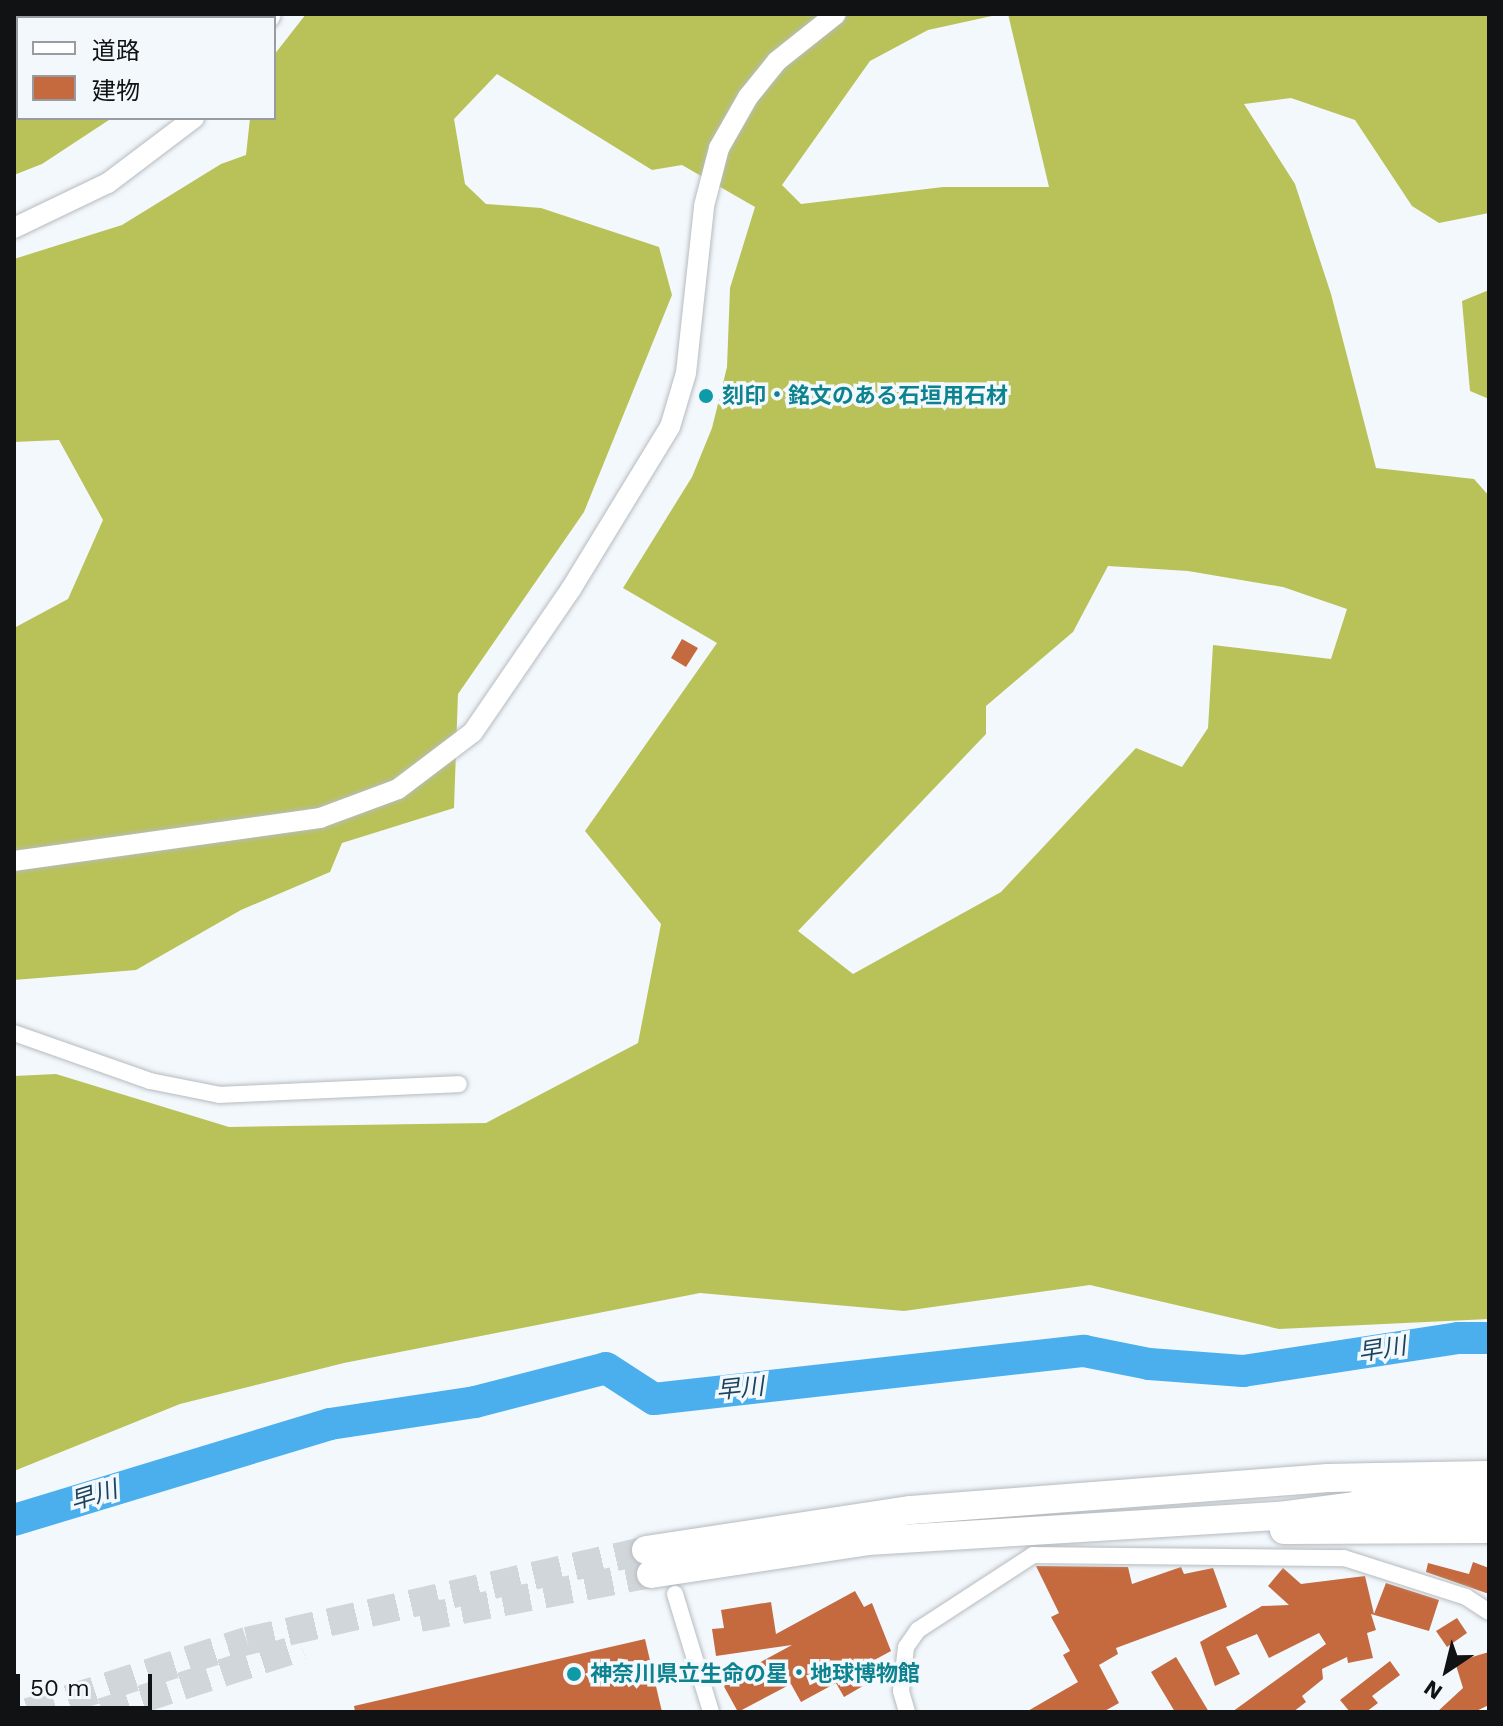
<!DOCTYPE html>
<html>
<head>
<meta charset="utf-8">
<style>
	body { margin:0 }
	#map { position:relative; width:1503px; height:1726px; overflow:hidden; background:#f3f8fd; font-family:"Work Sans","Noto Sans JP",sans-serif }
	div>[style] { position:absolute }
	.forest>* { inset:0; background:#b9c259 }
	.river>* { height:32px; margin:-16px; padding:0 16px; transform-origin:16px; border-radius:16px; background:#4bafee }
	.building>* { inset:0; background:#c56a3f }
	.trunk-tunnel>* { height:28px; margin-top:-14px; transform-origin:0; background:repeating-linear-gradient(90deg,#d1d6da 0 28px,transparent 0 42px) }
	.roads { filter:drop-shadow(0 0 2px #b6bbbf) drop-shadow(0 0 2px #b6bbbf) }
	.minor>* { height:16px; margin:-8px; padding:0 8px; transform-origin:8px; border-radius:8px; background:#fff }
	.tertiary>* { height:20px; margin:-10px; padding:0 10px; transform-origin:10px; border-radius:10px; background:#fff }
	.trunk>* { height:28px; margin:-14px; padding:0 14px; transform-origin:14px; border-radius:14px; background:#fff }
	.dots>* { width:22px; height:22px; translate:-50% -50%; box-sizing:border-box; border:4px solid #f3f8fd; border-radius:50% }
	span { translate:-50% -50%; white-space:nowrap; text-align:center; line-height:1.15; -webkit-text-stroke:7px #f3f8fd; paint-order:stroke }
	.culture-label { font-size:22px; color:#0d838f; font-weight:700 }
	.left { translate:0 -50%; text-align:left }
	.water-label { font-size:24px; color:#1a435d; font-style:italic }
	.frame { position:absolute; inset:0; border:16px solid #101214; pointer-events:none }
	.legend { position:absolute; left:16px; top:16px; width:260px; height:104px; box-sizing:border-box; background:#f3f8fd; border:2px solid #989ca0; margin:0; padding:10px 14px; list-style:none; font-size:24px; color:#101214 }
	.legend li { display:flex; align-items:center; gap:16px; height:40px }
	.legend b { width:40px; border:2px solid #989ca0 }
	.north { position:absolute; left:1407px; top:1630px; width:80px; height:80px; -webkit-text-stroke:6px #f3f8fd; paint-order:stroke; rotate:215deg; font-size:22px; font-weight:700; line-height:32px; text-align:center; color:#101214 }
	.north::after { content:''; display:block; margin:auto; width:28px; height:36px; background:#101214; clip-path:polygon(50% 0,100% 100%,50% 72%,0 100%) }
	.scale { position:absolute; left:16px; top:1674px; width:136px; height:36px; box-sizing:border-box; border:4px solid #101214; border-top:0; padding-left:10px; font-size:24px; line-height:28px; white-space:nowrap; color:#101214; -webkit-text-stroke:6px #f3f8fd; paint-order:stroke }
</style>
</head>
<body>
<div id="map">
	<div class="forest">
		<i style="clip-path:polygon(14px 14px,207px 14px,18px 18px,18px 118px,112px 118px,42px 164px,14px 175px)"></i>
		<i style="clip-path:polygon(evenodd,306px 14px,1001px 14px,928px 30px,870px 61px,782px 185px,801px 204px,943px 187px,1049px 187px,1008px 14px,1489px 14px,1489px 213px,1439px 223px,1412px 206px,1355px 120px,1291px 98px,1244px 104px,1295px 184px,1331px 294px,1376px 468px,1474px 479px,1489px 496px,1489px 1319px,1279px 1329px,1090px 1285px,904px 1311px,700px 1293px,344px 1363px,180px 1404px,14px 1471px,14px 1076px,56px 1074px,229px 1127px,486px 1123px,638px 1043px,661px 924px,585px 831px,717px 643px,623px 588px,692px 477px,712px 428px,727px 367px,730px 288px,755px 207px,682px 165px,652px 170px,497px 74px,454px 119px,465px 184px,486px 204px,541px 208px,659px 247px,672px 295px,584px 512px,458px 694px,454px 808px,342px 843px,330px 872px,241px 910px,136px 970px,14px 980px,14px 628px,68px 599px,103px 520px,59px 440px,14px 442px,14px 259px,122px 225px,221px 164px,246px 155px,250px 118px,274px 118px,274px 55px,306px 14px,1108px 566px,1188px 571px,1283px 587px,1347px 609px,1331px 659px,1213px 645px,1208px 728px,1182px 767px,1136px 748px,1001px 892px,853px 974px,798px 931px,986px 734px,986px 706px,1073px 632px,1108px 566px)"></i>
		<i style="clip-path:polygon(1489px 290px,1489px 399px,1470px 391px,1462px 301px)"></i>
	</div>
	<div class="river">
		<i style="left:14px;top:1520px;width:330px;rotate:-16.9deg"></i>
		<i style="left:330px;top:1424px;width:147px;rotate:-8.6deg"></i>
		<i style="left:475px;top:1402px;width:135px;rotate:-14.5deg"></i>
		<i style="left:606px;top:1368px;width:57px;rotate:32.9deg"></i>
		<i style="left:654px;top:1399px;width:433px;rotate:-6.4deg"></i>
		<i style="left:1084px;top:1351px;width:66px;rotate:11.3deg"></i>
		<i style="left:1149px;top:1364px;width:94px;rotate:4.3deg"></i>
		<i style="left:1243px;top:1371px;width:218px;rotate:-8.7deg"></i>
		<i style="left:1458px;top:1338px;width:31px"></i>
	</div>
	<div class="building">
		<i style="clip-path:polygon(682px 639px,698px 648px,686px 667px,671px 658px)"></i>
		<i style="clip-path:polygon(1473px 1562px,1489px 1568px,1489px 1594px,1426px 1572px,1428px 1563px,1469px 1574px)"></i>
		<i style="clip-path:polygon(1036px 1566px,1128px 1567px,1132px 1584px,1181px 1567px,1184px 1574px,1213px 1568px,1227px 1607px,1116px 1648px,1118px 1654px,1099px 1665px,1119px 1703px,1103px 1712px,1026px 1712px,1078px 1682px,1063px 1655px,1070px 1651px,1051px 1617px,1059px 1613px)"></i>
		<i style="clip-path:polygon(1283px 1568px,1301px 1584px,1365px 1576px,1374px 1614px,1386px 1583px,1439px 1600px,1429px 1631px,1371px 1614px,1376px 1630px,1367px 1633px,1373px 1658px,1348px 1663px,1347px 1657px,1322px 1669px,1323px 1679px,1302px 1696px,1306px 1702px,1293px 1712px,1232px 1712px,1326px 1644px,1319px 1633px,1269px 1658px,1257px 1634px,1226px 1647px,1240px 1674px,1215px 1686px,1200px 1642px,1262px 1606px,1289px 1605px,1268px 1586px)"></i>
		<i style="clip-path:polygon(855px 1591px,864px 1607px,872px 1603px,891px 1651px,854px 1671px,863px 1686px,844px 1697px,836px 1683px,801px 1702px,791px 1684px,738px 1712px,722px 1683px,792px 1645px,716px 1656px,712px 1629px,724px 1628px,721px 1610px,771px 1602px,776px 1634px)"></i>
		<i style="clip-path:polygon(1457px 1618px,1467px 1633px,1447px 1647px,1436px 1631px)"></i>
		<i style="clip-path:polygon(645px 1639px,662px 1712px,355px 1712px,354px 1706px)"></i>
		<i style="clip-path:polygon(1489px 1652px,1489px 1705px,1474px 1712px,1437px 1712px,1463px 1688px,1455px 1662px)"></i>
		<i style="clip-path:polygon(1176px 1657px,1209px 1712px,1175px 1712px,1151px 1672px)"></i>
		<i style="clip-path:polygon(1390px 1661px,1400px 1675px,1372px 1696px,1378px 1703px,1366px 1712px,1350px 1712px,1340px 1700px)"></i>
	</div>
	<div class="trunk-tunnel">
		<i style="left:420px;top:1618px;width:235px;rotate:-10.8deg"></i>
		<i style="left:28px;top:1712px;width:230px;rotate:-18deg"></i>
		<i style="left:247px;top:1641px;width:409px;rotate:-12.8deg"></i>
		<i style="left:102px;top:1712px;width:210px;rotate:-18deg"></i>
	</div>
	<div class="roads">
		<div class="minor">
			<i style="left:14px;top:1033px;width:144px;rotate:19.4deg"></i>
			<i style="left:150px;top:1081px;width:71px;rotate:11.3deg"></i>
			<i style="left:220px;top:1095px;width:239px;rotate:-2.6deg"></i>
			<i style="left:675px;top:1594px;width:123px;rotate:73deg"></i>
			<i style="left:907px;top:1712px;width:22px;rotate:-106deg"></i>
			<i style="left:901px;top:1691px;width:44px;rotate:-83.5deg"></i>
			<i style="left:906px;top:1647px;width:21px;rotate:-55deg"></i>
			<i style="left:918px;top:1630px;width:137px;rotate:-33.1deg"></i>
			<i style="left:1033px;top:1555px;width:311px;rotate:0.6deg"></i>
			<i style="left:1344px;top:1558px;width:128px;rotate:17.7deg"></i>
			<i style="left:1466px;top:1597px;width:27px;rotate:33deg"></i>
		</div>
		<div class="tertiary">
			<i style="left:269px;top:18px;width:4px;rotate:-63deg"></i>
			<i style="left:14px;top:228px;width:104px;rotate:-25.6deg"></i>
			<i style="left:108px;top:183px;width:108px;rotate:-37.1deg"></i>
			<i style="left:14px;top:861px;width:309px;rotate:-8deg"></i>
			<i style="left:320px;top:818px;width:83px;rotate:-20.4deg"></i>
			<i style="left:398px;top:789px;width:94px;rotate:-37.2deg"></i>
			<i style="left:473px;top:732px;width:173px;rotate:-55.6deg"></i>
			<i style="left:571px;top:589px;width:190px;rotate:-58.6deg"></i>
			<i style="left:670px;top:427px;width:56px;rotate:-73.5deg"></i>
			<i style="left:686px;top:373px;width:168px;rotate:-83.8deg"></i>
			<i style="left:704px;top:206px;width:60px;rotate:-75.5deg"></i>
			<i style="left:719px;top:148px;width:59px;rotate:-60.4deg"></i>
			<i style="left:748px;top:97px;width:46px;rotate:-51.1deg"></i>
			<i style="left:777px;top:61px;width:75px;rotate:-38.5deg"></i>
		</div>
		<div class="trunk">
			<i style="left:1361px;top:1502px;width:128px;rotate:0.4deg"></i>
			<i style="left:1284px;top:1530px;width:205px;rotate:-0.3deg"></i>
			<i style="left:646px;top:1550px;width:268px;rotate:-8.6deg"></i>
			<i style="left:911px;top:1510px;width:418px;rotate:-4.4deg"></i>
			<i style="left:1328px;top:1478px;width:161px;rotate:-1.1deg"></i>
			<i style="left:651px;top:1574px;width:219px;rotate:-8.6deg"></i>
			<i style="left:868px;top:1541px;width:413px;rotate:-3.5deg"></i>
			<i style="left:1280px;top:1516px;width:98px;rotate:-7.6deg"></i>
		</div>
	</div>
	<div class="dots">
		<i style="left:706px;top:396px;background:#0f9aa8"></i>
		<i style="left:574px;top:1674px;background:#0f9aa8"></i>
	</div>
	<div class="culture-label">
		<span class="left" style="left:722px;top:396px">刻印・銘文のある石垣用石材</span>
		<span class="left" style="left:590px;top:1674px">神奈川県立生命の星・地球博物館</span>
	</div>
	<div class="water-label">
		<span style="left:1382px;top:1350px;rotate:-9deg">早川</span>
		<span style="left:740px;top:1389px;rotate:-6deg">早川</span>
		<span style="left:94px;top:1496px;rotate:-17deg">早川</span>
	</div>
	<div class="frame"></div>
	<ul class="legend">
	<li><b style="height:10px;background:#fff"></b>道路</li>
	<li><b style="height:22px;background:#c56a3f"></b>建物</li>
	</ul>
	<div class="north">N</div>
	<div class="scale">50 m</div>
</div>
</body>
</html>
